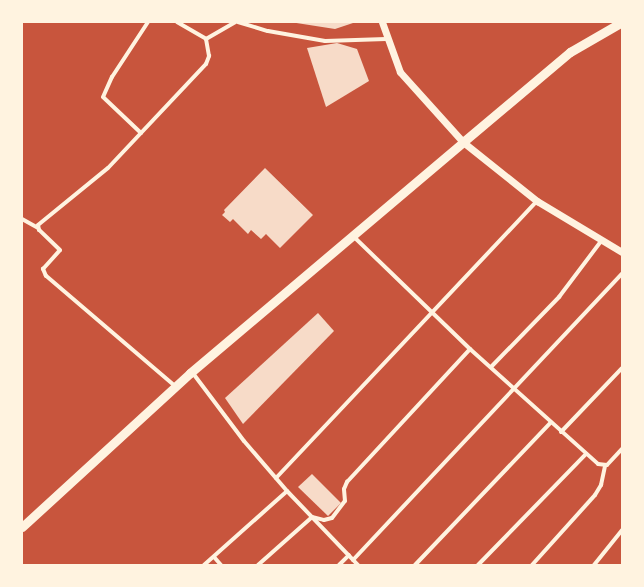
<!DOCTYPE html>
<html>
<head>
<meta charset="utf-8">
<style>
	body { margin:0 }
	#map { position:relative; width:644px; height:587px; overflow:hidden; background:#c8553d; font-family:"Playfair Display",serif }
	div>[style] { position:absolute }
	.building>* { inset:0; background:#f7dbc8 }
	.minor>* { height:4px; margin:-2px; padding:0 2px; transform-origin:2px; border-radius:2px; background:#fff3e0 }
	.tertiary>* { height:7px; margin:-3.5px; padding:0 3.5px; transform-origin:3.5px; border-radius:3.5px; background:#fff3e0 }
	.primary>* { height:9px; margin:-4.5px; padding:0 4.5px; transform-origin:4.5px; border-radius:4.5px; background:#fff3e0 }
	span { translate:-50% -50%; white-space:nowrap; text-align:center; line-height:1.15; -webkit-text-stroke:3.5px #fff3e0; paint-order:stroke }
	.frame { position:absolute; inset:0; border:23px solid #fff3e0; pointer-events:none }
</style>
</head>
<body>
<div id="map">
	<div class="building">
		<i style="clip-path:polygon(290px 22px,356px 22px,335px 29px)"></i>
		<i style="clip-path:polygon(337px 43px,357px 49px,369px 81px,326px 107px,307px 48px)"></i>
		<i style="clip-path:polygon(265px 168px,313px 215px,280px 248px,266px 234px,261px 239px,251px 230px,248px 234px,233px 219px,230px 222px,222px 215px,225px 212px,224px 210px)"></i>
		<i style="clip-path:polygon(318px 313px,334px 331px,243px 424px,225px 398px)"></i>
		<i style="clip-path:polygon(312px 474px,341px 503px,328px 516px,298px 487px)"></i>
	</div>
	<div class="minor">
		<i style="left:177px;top:22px;width:34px;rotate:30deg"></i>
		<i style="left:206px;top:39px;width:34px;rotate:-30deg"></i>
		<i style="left:238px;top:22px;width:31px;rotate:17deg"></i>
		<i style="left:268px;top:31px;width:58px;rotate:10deg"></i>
		<i style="left:325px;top:41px;width:61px;rotate:-1.9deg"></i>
		<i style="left:141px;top:133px;width:52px;rotate:-136.5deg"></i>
		<i style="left:103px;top:97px;width:22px;rotate:-66deg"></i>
		<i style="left:112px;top:77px;width:66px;rotate:-56.8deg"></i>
		<i style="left:22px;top:219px;width:18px;rotate:29deg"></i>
		<i style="left:353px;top:236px;width:163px;rotate:44deg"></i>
		<i style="left:470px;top:349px;width:172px;rotate:41.9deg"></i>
		<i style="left:598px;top:464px;width:9px;rotate:6deg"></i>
		<i style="left:607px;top:465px;width:22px;rotate:-47deg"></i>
		<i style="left:491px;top:367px;width:98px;rotate:-45.8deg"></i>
		<i style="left:559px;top:297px;width:71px;rotate:-53deg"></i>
		<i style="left:192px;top:372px;width:86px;rotate:53deg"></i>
		<i style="left:244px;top:441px;width:66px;rotate:49.3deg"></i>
		<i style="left:287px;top:491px;width:103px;rotate:46.2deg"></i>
		<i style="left:175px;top:386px;width:170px;rotate:-139.5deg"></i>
		<i style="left:46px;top:276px;width:8px;rotate:-113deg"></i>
		<i style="left:43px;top:269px;width:25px;rotate:-48deg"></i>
		<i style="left:60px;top:250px;width:29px;rotate:-136deg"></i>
		<i style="left:39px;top:230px;width:5px;rotate:-101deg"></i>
		<i style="left:38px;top:225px;width:90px;rotate:-39.2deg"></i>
		<i style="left:108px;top:168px;width:143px;rotate:-46.7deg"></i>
		<i style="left:206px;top:64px;width:9px;rotate:-69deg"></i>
		<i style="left:209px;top:56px;width:17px;rotate:-100deg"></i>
		<i style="left:561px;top:432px;width:88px;rotate:-46.4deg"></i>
		<i style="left:276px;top:478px;width:381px;rotate:-46.7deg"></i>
		<i style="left:214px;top:557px;width:11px;rotate:49deg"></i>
		<i style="left:353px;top:560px;width:393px;rotate:-46.8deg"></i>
		<i style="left:204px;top:565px;width:111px;rotate:-41.7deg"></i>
		<i style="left:258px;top:565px;width:72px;rotate:-41.6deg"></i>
		<i style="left:312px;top:517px;width:12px;rotate:14deg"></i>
		<i style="left:324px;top:520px;width:8px;rotate:-14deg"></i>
		<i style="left:332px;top:518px;width:21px;rotate:-53deg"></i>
		<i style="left:345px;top:501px;width:12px;rotate:-95deg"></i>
		<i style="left:344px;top:489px;width:8px;rotate:-67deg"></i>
		<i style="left:347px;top:482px;width:181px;rotate:-47.2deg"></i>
		<i style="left:339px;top:565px;width:14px;rotate:-45deg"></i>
		<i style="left:415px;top:565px;width:197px;rotate:-46.4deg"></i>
		<i style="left:478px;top:565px;width:155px;rotate:-45.8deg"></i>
		<i style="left:532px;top:565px;width:94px;rotate:-48deg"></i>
		<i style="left:595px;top:495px;width:12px;rotate:-59deg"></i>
		<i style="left:601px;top:485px;width:19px;rotate:-78deg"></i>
		<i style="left:594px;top:565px;width:45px;rotate:-51.3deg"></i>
	</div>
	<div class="tertiary">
		<i style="left:382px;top:22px;width:53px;rotate:70.2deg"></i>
		<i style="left:400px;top:72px;width:94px;rotate:48deg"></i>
		<i style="left:463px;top:142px;width:95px;rotate:38.6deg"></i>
		<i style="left:537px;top:201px;width:99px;rotate:31deg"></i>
	</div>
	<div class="primary">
		<i style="left:22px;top:527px;width:228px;rotate:-42.5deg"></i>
		<i style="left:190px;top:373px;width:358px;rotate:-40.2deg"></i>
		<i style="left:463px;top:142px;width:140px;rotate:-40.1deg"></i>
		<i style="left:570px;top:52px;width:60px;rotate:-30deg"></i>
	</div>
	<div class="frame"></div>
</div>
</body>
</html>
